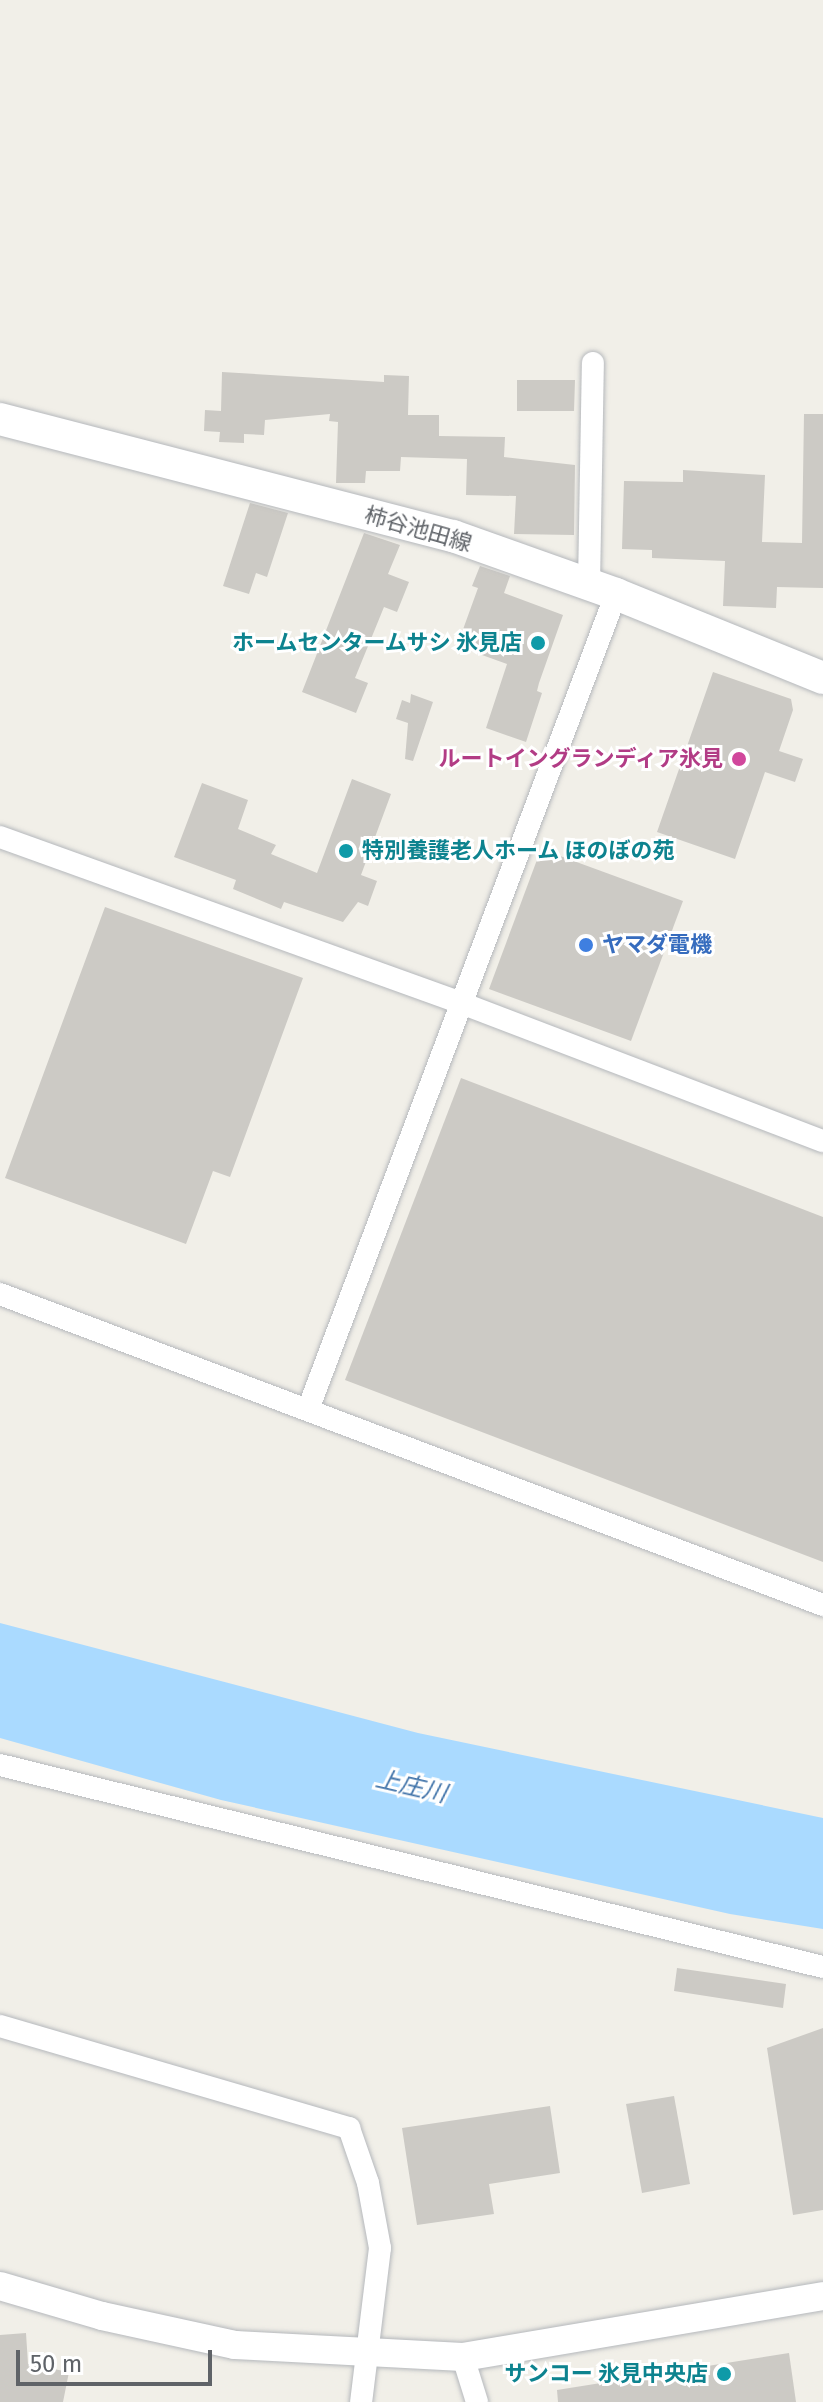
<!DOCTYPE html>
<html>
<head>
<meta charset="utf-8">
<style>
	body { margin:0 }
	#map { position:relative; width:823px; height:2402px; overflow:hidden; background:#f1efe8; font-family:"Fira Sans","Noto Sans JP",sans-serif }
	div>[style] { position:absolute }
	.water>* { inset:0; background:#aadaff }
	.building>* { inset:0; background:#cccac5 }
	.roads { filter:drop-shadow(0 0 2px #b5b8bc) drop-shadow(0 0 2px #b5b8bc) }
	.minor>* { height:22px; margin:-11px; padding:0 11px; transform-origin:11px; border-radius:11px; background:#fff }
	.tertiary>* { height:28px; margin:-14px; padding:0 14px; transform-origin:14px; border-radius:14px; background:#fff }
	.secondary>* { height:32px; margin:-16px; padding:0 16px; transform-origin:16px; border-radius:16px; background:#fff }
	.dots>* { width:22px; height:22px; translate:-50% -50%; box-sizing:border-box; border:4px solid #fff; border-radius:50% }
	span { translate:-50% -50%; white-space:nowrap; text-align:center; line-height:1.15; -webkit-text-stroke:6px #fff; paint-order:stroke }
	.street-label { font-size:22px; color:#5f6368 }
	.culture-label { font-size:22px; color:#0d838f; font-weight:700 }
	.right { translate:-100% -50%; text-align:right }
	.left { translate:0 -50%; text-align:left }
	.hotel-label { font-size:22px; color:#b23c85; font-weight:700 }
	.shop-label { font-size:22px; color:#366cbe; font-weight:700 }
	.water-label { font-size:24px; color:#4174aa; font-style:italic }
	.scale { position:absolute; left:16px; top:2350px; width:196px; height:36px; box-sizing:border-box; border:4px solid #5f6368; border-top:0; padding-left:10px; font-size:24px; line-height:28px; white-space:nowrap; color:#5f6368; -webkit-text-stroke:6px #fff; paint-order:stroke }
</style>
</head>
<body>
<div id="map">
	<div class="water">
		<i style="clip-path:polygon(0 1623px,418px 1733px,823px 1818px,823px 1929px,730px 1914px,221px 1800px,0 1738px)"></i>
	</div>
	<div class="building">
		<i style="clip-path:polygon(222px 372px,384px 382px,384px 375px,409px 376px,408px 415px,439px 415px,439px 436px,505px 437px,504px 457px,575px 465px,574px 535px,514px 534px,516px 496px,466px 495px,467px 459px,401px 457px,400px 471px,366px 471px,365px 483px,336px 483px,338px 422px,329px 421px,330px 414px,265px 420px,264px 435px,244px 434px,244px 443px,219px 442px,220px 432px,204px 431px,205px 410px,221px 411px)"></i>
		<i style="clip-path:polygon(517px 380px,575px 380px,574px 411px,517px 411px)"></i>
		<i style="clip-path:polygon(804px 414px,823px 414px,823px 588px,777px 587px,776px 608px,723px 606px,725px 561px,652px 558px,652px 550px,622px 549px,624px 481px,683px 482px,683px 470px,765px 475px,762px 542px,802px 543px)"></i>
		<i style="clip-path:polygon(250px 503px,288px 513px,267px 577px,256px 573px,249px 594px,223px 586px)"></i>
		<i style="clip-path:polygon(364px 533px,400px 545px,388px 574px,409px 582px,397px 612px,384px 607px,355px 678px,368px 683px,356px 713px,302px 692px)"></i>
		<i style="clip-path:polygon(480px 566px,510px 576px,504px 593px,563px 615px,539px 683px,537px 691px,542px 693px,526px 742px,486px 728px,507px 664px,457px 646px,478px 588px,472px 586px)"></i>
		<i style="clip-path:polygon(713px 672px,791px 699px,793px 710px,779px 751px,803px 759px,795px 782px,765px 772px,735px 859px,657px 832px)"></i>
		<i style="clip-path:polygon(411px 694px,433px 702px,413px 761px,405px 759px,408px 723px,396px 719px,402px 700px,410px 703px)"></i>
		<i style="clip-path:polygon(352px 779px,391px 794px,361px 875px,377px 881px,368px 906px,358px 902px,343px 922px,284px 902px,281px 909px,233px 889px,236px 880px,174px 857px,202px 783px,248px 800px,238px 829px,276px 845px,271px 854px,317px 873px)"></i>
		<i style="clip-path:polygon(541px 849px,683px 901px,631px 1041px,489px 989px)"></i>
		<i style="clip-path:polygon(105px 907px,303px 978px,230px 1177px,213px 1171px,186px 1244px,5px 1178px)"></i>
		<i style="clip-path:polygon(461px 1078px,823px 1217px,823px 1562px,345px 1380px)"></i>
		<i style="clip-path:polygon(677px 1968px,786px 1984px,783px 2008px,674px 1991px)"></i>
		<i style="clip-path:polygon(823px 2028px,823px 2210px,793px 2215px,767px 2048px)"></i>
		<i style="clip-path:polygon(674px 2096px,690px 2184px,642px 2193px,626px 2104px)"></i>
		<i style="clip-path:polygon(550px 2106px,560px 2173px,489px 2184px,494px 2214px,417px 2225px,402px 2128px)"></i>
		<i style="clip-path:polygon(26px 2333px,28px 2364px,69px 2372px,63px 2402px,0 2402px,0 2335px)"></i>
		<i style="clip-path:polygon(789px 2353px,796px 2402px,558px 2402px,557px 2390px)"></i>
	</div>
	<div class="roads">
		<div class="minor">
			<i style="left:589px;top:585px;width:222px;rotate:-89deg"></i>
			<i style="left:0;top:837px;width:490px;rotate:19.8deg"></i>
			<i style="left:461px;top:1003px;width:387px;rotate:20.9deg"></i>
			<i style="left:0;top:1294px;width:880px;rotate:20.7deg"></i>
			<i style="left:309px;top:1407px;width:869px;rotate:-69.31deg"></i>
			<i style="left:0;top:1765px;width:847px;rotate:13.79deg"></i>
			<i style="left:0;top:2026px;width:364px;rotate:16.3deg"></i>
			<i style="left:349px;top:2128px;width:58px;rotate:70.9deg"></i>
			<i style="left:368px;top:2183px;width:66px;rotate:79.5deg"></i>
			<i style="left:380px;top:2248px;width:155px;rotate:97deg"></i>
			<i style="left:463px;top:2357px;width:47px;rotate:72.7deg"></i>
		</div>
		<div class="tertiary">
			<i style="left:0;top:2286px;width:106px;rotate:16.4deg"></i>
			<i style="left:102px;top:2316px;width:136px;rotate:12.3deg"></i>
			<i style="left:235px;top:2345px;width:228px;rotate:3deg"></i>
			<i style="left:463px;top:2357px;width:365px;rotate:-9.6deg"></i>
		</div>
		<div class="secondary">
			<i style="left:0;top:419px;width:468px;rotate:14.5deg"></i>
			<i style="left:453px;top:536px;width:173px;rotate:19.6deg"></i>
			<i style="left:616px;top:594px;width:223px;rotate:22.1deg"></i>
		</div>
	</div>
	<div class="dots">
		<i style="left:538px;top:643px;background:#0f9aa8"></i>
		<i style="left:739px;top:759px;background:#d1479c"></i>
		<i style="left:346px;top:851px;background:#0f9aa8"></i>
		<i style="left:586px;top:945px;background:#3f7fe0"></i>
		<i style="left:724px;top:2374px;background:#0f9aa8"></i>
	</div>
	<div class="street-label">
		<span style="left:418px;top:529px;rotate:16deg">柿谷池田線</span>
	</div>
	<div class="culture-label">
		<span class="right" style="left:522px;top:643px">ホームセンタームサシ 氷見店</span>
		<span class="left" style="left:362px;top:851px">特別養護老人ホーム ほのぼの苑</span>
		<span class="right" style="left:708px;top:2374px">サンコー 氷見中央店</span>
	</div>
	<div class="hotel-label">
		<span class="right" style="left:723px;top:759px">ルートイングランディア氷見</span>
	</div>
	<div class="shop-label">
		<span class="left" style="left:602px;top:945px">ヤマダ電機</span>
	</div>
	<div class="water-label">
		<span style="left:411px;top:1787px;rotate:13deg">上庄川</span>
	</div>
	<div class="scale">50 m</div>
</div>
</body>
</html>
